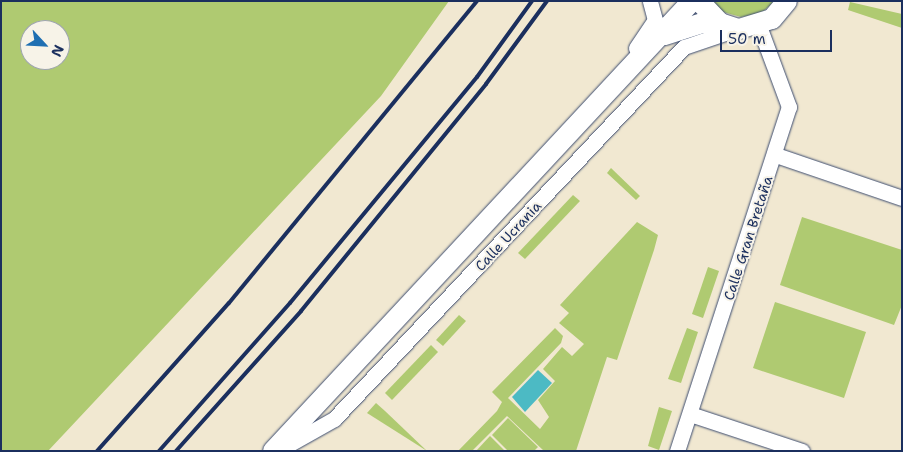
<!DOCTYPE html>
<html>
<head>
<meta charset="utf-8">
<style>
	body { margin:0 }
	#map { position:relative; width:903px; height:452px; overflow:hidden; background:#f1e8d1; font-family:"Shantell Sans",sans-serif }
	div>[style] { position:absolute }
	.green>* { inset:0; background:#afca71 }
	.water>* { inset:0; background:#4cbac4 }
	.roads { filter:drop-shadow(0 0 1px #3b4b6f) drop-shadow(0 0 1px #3b4b6f) }
	.minor>* { height:15px; margin:-7.5px; padding:0 7.5px; transform-origin:7.5px; border-radius:7.5px; background:#fff }
	.major>* { height:20px; margin:-10px; padding:0 10px; transform-origin:10px; border-radius:10px; background:#fff }
	.rail>* { height:4px; margin:-2px; padding:0 2px; transform-origin:2px; border-radius:2px; background:#1b2f5e }
	span { translate:-50% -50%; white-space:nowrap; text-align:center; line-height:1.15; -webkit-text-stroke:4px #f7f3e8; paint-order:stroke }
	.street-label { font-size:14px; color:#1b2f5e }
	.frame { position:absolute; inset:0; border:2px solid #1b2f5e; pointer-events:none }
	.north { position:absolute; left:20px; top:20px; width:50px; height:50px; box-sizing:border-box; background:#f7f3e8; border:1px solid #9fa5b1; border-radius:50%; rotate:115deg; font-size:14px; font-weight:700; line-height:20px; text-align:center; color:#1b2f5e }
	.north::after { content:''; display:block; margin:auto; width:18px; height:22px; background:#1f6fb2; clip-path:polygon(50% 0,100% 100%,50% 72%,0 100%) }
	.scale { position:absolute; left:720px; top:30px; width:112px; height:22px; box-sizing:border-box; border:2px solid #1b2f5e; border-top:0; padding-left:6px; font-size:15px; line-height:18px; white-space:nowrap; color:#1b2f5e; -webkit-text-stroke:4px #f7f3e8; paint-order:stroke }
</style>
</head>
<body>
<div id="map">
	<div class="green">
		<i style="clip-path:polygon(evenodd,1px 1px,449px 1px,381px 96px,48px 451px,1px 451px,1px 1px,30px 30px,60px 30px,60px 60px,30px 60px,30px 30px)"></i>
		<i style="clip-path:polygon(712px 1px,775px 1px,761px 13px,741px 17px,723px 12px)"></i>
		<i style="clip-path:polygon(850px 2px,902px 14px,902px 28px,848px 10px)"></i>
		<i style="clip-path:polygon(611px 168px,640px 196px,636px 200px,607px 173px)"></i>
		<i style="clip-path:polygon(573px 195px,580px 201px,525px 259px,518px 253px)"></i>
		<i style="clip-path:polygon(802px 217px,902px 250px,902px 305px,894px 325px,780px 285px)"></i>
		<i style="clip-path:polygon(637px 222px,658px 235px,654px 250px,617px 360px,607px 357px,576px 451px,544px 451px,507px 416px,472px 451px,458px 451px,497px 411px,502px 402px,492px 392px,555px 328px,563px 336px,561px 343px,508px 398px,540px 429px,549px 417px,538px 400px,555px 381px,543px 369px,562px 347px,572px 356px,584px 344px,559px 323px,569px 313px,560px 305px)"></i>
		<i style="clip-path:polygon(708px 267px,719px 271px,703px 318px,692px 314px)"></i>
		<i style="clip-path:polygon(775px 302px,866px 332px,844px 398px,753px 368px)"></i>
		<i style="clip-path:polygon(459px 315px,466px 321px,443px 346px,436px 340px)"></i>
		<i style="clip-path:polygon(687px 328px,698px 332px,681px 383px,668px 379px)"></i>
		<i style="clip-path:polygon(431px 345px,438px 352px,392px 400px,385px 393px)"></i>
		<i style="clip-path:polygon(376px 403px,385px 411px,427px 451px,367px 413px)"></i>
		<i style="clip-path:polygon(659px 407px,672px 411px,659px 450px,648px 446px)"></i>
		<i style="clip-path:polygon(508px 418px,538px 447px,534px 451px,508px 451px,492px 435px)"></i>
		<i style="clip-path:polygon(490px 436px,505px 451px,476px 451px)"></i>
	</div>
	<div class="water">
		<i style="clip-path:polygon(538px 370px,552px 383px,525px 412px,512px 397px)"></i>
	</div>
	<div class="roads">
		<div class="minor">
			<i style="left:636px;top:48px;width:34px;rotate:-56deg"></i>
			<i style="left:655px;top:20px;width:20px;rotate:-105deg"></i>
			<i style="left:776px;top:155px;width:133px;rotate:18.8deg"></i>
			<i style="left:690px;top:414px;width:118px;rotate:18.3deg"></i>
			<i style="left:279px;top:450px;width:63px;rotate:-29.4deg"></i>
			<i style="left:334px;top:419px;width:511px;rotate:-46.75deg"></i>
			<i style="left:684px;top:47px;width:56px;rotate:-18.8deg"></i>
			<i style="left:677px;top:451px;width:362px;rotate:-72deg"></i>
			<i style="left:789px;top:107px;width:86px;rotate:-110.3deg"></i>
		</div>
		<div class="major">
			<i style="left:699px;top:1px;width:30px;rotate:46deg"></i>
			<i style="left:720px;top:23px;width:20px;rotate:18deg"></i>
			<i style="left:739px;top:29px;width:34px;rotate:-17deg"></i>
			<i style="left:772px;top:19px;width:23px;rotate:-50deg"></i>
			<i style="left:665px;top:35px;width:40px;rotate:-18deg"></i>
			<i style="left:703px;top:23px;width:17px"></i>
			<i style="left:273px;top:451px;width:615px;rotate:-47.04deg"></i>
		</div>
	</div>
	<div class="rail">
		<i style="left:97px;top:451px;width:198px;rotate:-48.3deg"></i>
		<i style="left:229px;top:303px;width:391px;rotate:-50.6deg"></i>
		<i style="left:159px;top:451px;width:198px;rotate:-48.5deg"></i>
		<i style="left:290px;top:303px;width:293px;rotate:-50.4deg"></i>
		<i style="left:477px;top:77px;width:94px;rotate:-54.1deg"></i>
		<i style="left:176px;top:451px;width:188px;rotate:-48.2deg"></i>
		<i style="left:301px;top:311px;width:293px;rotate:-50.8deg"></i>
		<i style="left:486px;top:84px;width:103px;rotate:-53.7deg"></i>
	</div>
	<div class="street-label">
		<span style="left:508px;top:236px;rotate:-47deg">Calle Ucrania</span>
		<span style="left:748px;top:238px;rotate:-72deg">Calle Gran Bretaña</span>
	</div>
	<div class="frame"></div>
	<div class="north">N</div>
	<div class="scale">50 m</div>
</div>
</body>
</html>
